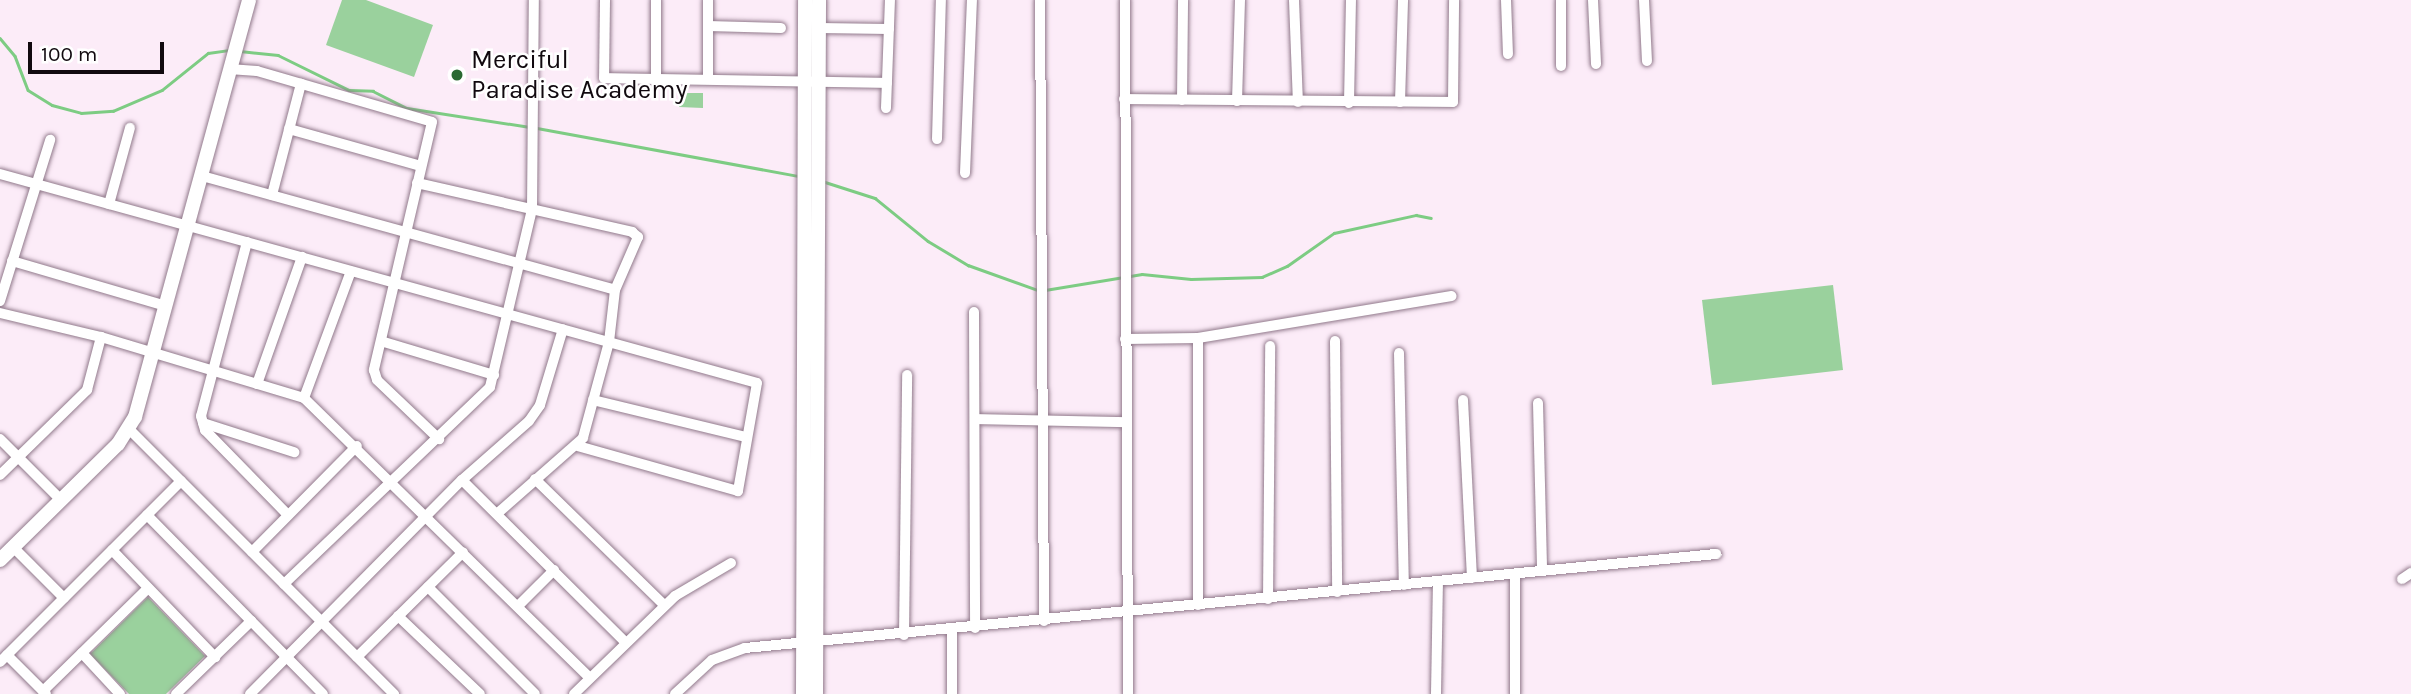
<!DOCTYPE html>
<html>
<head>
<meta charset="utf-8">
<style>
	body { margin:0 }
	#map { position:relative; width:2411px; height:694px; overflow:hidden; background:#fcecf8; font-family:Karla,sans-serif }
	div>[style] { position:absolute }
	.green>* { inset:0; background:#9ad19d }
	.stream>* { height:2.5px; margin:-1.25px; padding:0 1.25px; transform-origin:1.25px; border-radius:1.25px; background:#7dcc83 }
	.roads { filter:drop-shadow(0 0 2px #91798b) drop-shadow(0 0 2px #91798b) }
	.street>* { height:10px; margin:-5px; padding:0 5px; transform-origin:5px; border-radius:5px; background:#fff }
	.secondary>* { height:14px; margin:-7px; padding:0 7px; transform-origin:7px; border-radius:7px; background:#fff }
	.dots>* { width:19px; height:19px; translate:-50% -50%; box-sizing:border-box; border:4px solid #fff; border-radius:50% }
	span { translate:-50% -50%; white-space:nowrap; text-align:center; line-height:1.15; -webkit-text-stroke:5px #fff; paint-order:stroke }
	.poi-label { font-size:26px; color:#11090f }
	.left { translate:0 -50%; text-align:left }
	.scale { position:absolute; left:28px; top:42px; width:136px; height:32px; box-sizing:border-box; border:4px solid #11090f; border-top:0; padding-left:9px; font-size:21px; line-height:24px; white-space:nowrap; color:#11090f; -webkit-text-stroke:5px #fff; paint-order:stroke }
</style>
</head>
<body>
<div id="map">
	<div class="green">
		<i style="clip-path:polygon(342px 0,366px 0,433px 25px,414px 77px,326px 45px)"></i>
		<i style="clip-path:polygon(679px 93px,703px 93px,703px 108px,679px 107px)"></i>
		<i style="clip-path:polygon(1833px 285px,1843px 370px,1712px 385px,1702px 300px)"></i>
		<i style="clip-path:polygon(148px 597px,205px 656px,166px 694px,129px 694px,90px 654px)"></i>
	</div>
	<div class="stream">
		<i style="left:0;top:38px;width:23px;rotate:50deg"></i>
		<i style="left:15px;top:56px;width:36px;rotate:69deg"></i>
		<i style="left:28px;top:90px;width:28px;rotate:32deg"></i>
		<i style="left:52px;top:105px;width:30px;rotate:15deg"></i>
		<i style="left:81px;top:113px;width:32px;rotate:-4deg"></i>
		<i style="left:113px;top:111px;width:53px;rotate:-23.2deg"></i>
		<i style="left:162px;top:90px;width:59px;rotate:-38.8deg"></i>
		<i style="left:208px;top:53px;width:22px;rotate:-8deg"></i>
		<i style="left:240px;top:51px;width:38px;rotate:6deg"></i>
		<i style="left:278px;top:55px;width:79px;rotate:26.2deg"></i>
		<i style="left:349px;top:90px;width:24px;rotate:2deg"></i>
		<i style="left:373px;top:91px;width:38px;rotate:27deg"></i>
		<i style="left:407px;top:108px;width:124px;rotate:8.8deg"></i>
		<i style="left:537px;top:128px;width:266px;rotate:10.4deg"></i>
		<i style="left:822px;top:181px;width:56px;rotate:17.8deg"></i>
		<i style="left:875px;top:198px;width:68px;rotate:39.1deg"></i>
		<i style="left:928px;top:241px;width:47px;rotate:31deg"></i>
		<i style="left:968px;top:265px;width:74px;rotate:19.7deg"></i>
		<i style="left:1045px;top:290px;width:98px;rotate:-9.4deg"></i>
		<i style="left:1142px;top:274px;width:49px;rotate:5.8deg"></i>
		<i style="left:1191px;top:279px;width:71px;rotate:-1.6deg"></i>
		<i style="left:1262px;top:277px;width:27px;rotate:-24deg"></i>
		<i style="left:1287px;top:266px;width:57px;rotate:-35.1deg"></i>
		<i style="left:1334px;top:233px;width:84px;rotate:-12.4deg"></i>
		<i style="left:1416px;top:215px;width:15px;rotate:11deg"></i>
	</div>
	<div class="roads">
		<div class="street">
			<i style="left:605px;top:0;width:78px;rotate:90.7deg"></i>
			<i style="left:604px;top:78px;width:283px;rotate:1deg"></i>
			<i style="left:1040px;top:0;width:621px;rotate:89.63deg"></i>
			<i style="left:1125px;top:0;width:694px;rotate:89.75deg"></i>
			<i style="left:1294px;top:0;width:102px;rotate:87.8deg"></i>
			<i style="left:1506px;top:0;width:54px;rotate:87.9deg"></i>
			<i style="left:1561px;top:0;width:66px;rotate:90deg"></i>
			<i style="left:1593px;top:0;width:64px;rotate:87.3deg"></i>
			<i style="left:1644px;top:0;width:61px;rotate:87.2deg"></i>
			<i style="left:708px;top:26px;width:73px;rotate:1.6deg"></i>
			<i style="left:819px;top:28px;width:70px;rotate:0.8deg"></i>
			<i style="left:229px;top:69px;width:28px;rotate:4deg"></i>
			<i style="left:257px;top:71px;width:182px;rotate:16.2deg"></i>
			<i style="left:432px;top:122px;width:255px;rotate:103.2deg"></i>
			<i style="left:374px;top:370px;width:10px;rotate:73deg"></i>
			<i style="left:377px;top:380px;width:86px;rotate:43.6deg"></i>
			<i style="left:656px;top:78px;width:78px;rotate:-90deg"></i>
			<i style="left:708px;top:79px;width:79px;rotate:-90deg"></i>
			<i style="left:1124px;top:99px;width:329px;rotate:0.5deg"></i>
			<i style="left:1453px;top:102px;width:102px;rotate:-89.4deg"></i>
			<i style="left:1182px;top:100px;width:100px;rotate:-89.4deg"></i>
			<i style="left:1237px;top:101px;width:101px;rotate:-88.3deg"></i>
			<i style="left:1400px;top:102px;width:102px;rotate:-88.3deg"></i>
			<i style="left:1349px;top:103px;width:103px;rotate:-88.9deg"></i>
			<i style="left:886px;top:108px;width:108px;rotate:-87.9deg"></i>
			<i style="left:289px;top:129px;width:137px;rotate:15.7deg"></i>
			<i style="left:937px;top:139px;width:139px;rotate:-88.4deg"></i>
			<i style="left:965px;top:173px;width:173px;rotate:-87.7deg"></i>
			<i style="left:0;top:174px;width:785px;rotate:15.43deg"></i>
			<i style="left:757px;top:383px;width:110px;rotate:100deg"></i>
			<i style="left:738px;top:491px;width:166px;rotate:-164.3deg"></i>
			<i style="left:202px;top:176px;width:428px;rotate:15.4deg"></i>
			<i style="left:417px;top:183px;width:221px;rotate:12.8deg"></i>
			<i style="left:632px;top:232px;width:8px;rotate:40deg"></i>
			<i style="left:638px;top:237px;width:58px;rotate:113.5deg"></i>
			<i style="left:615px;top:290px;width:52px;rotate:96.6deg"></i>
			<i style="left:609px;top:342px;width:99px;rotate:105.2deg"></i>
			<i style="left:583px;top:438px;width:113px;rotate:138.6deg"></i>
			<i style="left:272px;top:195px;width:115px;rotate:-75.4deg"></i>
			<i style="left:109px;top:204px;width:79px;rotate:-74.6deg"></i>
			<i style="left:247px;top:242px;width:180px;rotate:104.8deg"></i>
			<i style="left:201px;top:416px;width:15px;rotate:74deg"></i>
			<i style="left:205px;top:430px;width:117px;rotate:45.7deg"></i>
			<i style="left:12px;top:261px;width:160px;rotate:16.3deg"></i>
			<i style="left:0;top:301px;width:169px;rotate:-72.7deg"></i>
			<i style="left:974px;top:312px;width:316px;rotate:89.8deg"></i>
			<i style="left:0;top:313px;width:104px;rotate:13.4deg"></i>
			<i style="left:101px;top:337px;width:212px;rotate:16.7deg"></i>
			<i style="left:304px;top:398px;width:400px;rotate:44.4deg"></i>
			<i style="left:1125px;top:339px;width:73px;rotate:-0.8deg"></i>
			<i style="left:1198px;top:338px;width:257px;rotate:-9.4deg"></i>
			<i style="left:1335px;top:341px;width:251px;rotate:89.5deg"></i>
			<i style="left:384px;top:342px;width:115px;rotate:16.7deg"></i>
			<i style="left:1399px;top:353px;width:232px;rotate:88.8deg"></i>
			<i style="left:257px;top:384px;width:135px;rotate:-70.5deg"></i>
			<i style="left:304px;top:398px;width:135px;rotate:-69.7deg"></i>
			<i style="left:593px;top:400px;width:157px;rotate:13.6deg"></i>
			<i style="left:1463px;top:400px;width:178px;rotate:87.1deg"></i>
			<i style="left:1538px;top:403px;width:168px;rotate:88.6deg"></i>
			<i style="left:977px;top:419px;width:147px;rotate:1.2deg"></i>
			<i style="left:203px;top:423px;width:96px;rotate:17.7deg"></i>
			<i style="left:129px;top:429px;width:375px;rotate:45deg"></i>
			<i style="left:0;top:439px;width:85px;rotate:45deg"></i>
			<i style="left:0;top:475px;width:122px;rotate:-44.3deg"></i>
			<i style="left:87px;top:390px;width:55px;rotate:-75.2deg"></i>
			<i style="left:535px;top:479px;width:180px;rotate:44.3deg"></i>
			<i style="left:462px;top:480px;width:231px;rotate:44.8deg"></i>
			<i style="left:147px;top:515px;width:251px;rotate:45.5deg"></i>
			<i style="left:13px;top:547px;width:72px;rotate:45deg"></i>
			<i style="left:112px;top:550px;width:149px;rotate:46.1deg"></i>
			<i style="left:252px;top:552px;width:149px;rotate:-45.3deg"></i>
			<i style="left:1515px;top:574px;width:120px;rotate:90deg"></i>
			<i style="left:2402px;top:579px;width:11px;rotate:-34deg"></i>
			<i style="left:284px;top:584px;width:285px;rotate:-43.7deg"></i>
			<i style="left:490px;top:387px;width:182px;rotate:-76.7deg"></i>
			<i style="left:532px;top:210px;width:210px;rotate:-89.5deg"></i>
			<i style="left:428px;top:587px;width:151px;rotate:45deg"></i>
			<i style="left:1268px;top:599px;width:253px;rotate:-89.5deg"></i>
			<i style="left:1198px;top:605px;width:267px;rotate:-90deg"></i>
			<i style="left:518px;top:606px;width:51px;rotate:-45deg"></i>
			<i style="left:398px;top:616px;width:113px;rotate:43.6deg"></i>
			<i style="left:952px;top:630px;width:64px;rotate:90deg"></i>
			<i style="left:904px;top:635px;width:260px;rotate:-89.3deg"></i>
			<i style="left:82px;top:653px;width:56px;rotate:47.2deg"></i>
			<i style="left:7px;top:655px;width:55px;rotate:45deg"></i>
			<i style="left:357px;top:657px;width:149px;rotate:-44.7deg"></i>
			<i style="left:0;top:662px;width:256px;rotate:-45deg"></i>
			<i style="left:43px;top:691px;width:147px;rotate:-44.4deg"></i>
			<i style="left:176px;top:694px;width:105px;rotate:-44.2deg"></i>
			<i style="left:250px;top:694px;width:301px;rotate:-45.3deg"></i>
			<i style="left:462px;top:480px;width:89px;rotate:-41.4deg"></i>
			<i style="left:529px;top:421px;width:19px;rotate:-55deg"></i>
			<i style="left:540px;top:405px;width:79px;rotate:-73.2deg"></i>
			<i style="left:574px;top:694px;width:141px;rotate:-44.1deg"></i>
			<i style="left:675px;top:596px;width:65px;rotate:-30.5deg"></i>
			<i style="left:675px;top:694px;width:50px;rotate:-42.6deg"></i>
			<i style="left:712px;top:660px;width:35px;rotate:-20deg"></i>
			<i style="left:745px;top:648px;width:976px;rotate:-5.53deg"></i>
			<i style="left:1436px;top:694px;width:112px;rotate:-89deg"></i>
		</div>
		<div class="secondary">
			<i style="left:0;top:560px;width:165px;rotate:-44.5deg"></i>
			<i style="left:118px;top:444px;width:32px;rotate:-58deg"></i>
			<i style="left:135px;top:417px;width:432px;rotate:-74.7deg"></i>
			<i style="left:803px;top:694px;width:694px;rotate:-89.83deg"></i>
			<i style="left:816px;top:694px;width:694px;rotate:-89.75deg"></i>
		</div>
	</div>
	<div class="dots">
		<i style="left:457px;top:75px;background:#2a6932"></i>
	</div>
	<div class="poi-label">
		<span class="left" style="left:471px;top:75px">Merciful<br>Paradise Academy</span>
	</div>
	<div class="scale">100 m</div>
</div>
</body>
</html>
